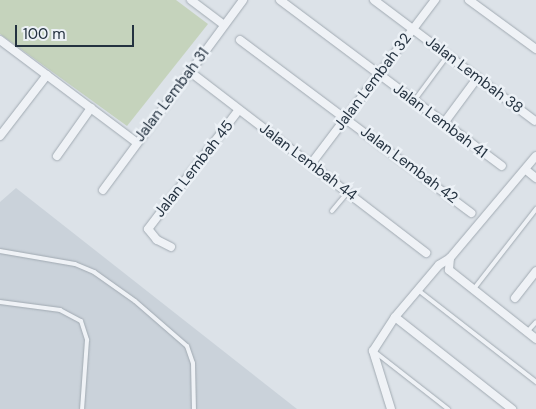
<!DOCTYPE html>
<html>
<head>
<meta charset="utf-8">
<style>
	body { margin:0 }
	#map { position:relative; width:536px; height:409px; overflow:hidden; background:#dce2e8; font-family:"DM Sans",sans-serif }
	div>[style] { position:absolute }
	.built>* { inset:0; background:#cad2da }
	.green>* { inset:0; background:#c5d3bc }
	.roads { filter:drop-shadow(0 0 1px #a1aab2) drop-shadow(0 0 1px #a1aab2) }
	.lane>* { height:4px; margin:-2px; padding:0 2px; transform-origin:2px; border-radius:2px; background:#eff2f6 }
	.street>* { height:8px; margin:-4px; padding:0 4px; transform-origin:4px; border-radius:4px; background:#eff2f6 }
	span { translate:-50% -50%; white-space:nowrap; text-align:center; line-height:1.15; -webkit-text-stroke:5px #ecf1f6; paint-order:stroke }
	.street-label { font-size:15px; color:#243240 }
	.scale { position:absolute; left:15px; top:25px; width:119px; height:22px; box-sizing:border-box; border:2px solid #243240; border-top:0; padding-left:6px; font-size:15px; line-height:18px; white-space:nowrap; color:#243240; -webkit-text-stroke:4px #ecf1f6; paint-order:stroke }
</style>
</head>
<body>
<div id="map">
	<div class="built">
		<i style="clip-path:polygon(16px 188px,297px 409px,0 409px,0 202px)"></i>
	</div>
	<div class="green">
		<i style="clip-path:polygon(0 0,176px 0,208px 24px,127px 126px,0 34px)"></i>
	</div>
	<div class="roads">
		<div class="lane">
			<i style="left:414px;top:101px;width:57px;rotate:-53.5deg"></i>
			<i style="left:332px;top:211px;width:23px;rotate:-50deg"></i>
			<i style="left:0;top:251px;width:76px;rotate:9.8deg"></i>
			<i style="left:75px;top:264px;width:21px;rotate:23deg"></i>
			<i style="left:94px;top:272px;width:50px;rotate:35.3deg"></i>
			<i style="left:135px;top:301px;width:69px;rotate:40.9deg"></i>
			<i style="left:187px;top:346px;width:18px;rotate:71deg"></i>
			<i style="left:193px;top:363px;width:46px;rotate:88.8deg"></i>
			<i style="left:418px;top:290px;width:150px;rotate:37.9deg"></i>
			<i style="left:473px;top:290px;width:103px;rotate:-52.1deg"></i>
			<i style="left:0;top:302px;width:61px;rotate:7.6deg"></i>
			<i style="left:60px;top:310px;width:24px;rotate:28deg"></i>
			<i style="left:81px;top:321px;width:20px;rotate:72deg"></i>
			<i style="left:87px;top:340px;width:69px;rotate:94.1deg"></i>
			<i style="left:527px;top:332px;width:13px;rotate:-48deg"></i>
			<i style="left:375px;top:352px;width:93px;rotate:38deg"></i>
		</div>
		<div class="street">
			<i style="left:191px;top:0;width:41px;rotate:37.1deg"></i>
			<i style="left:280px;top:0;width:277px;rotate:36.8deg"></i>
			<i style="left:374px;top:0;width:201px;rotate:36.9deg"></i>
			<i style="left:469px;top:0;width:83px;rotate:36.2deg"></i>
			<i style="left:0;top:40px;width:170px;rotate:36.9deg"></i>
			<i style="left:240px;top:40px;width:289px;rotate:36.8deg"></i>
			<i style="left:189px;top:71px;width:299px;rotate:37.5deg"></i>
			<i style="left:444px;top:123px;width:57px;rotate:-53.5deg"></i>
			<i style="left:0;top:136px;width:77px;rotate:-52.4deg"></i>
			<i style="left:57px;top:156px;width:59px;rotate:-54.7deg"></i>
			<i style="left:311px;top:164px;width:206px;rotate:-52.9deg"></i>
			<i style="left:526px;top:170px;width:13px;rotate:39deg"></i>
			<i style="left:103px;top:190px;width:236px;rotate:-53.6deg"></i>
			<i style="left:171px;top:247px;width:16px;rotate:-153deg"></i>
			<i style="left:157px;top:240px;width:14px;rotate:-129deg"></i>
			<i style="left:148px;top:229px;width:148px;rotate:-52.7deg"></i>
			<i style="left:450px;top:258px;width:12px;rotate:95deg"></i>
			<i style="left:449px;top:270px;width:111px;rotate:38.4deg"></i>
			<i style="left:515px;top:298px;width:34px;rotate:-52deg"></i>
			<i style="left:395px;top:317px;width:149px;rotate:38.2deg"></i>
			<i style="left:391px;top:409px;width:61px;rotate:-107.2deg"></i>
			<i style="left:373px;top:351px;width:40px;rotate:-57.1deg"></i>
			<i style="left:395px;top:317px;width:68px;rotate:-49.8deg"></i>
			<i style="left:439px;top:265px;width:13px;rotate:-32deg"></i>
			<i style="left:450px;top:258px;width:133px;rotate:-49.9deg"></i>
		</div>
	</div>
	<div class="street-label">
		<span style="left:474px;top:75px;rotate:37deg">Jalan Lembah 38</span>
		<span style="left:373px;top:82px;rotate:-53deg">Jalan Lembah 32</span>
		<span style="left:172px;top:95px;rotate:-53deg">Jalan Lembah 31</span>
		<span style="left:440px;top:121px;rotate:37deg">Jalan Lembah 41</span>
		<span style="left:308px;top:162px;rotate:37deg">Jalan Lembah 44</span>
		<span style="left:409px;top:165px;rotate:37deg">Jalan Lembah 42</span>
		<span style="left:194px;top:169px;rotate:-52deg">Jalan Lembah 45</span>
	</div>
	<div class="scale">100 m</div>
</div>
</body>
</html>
